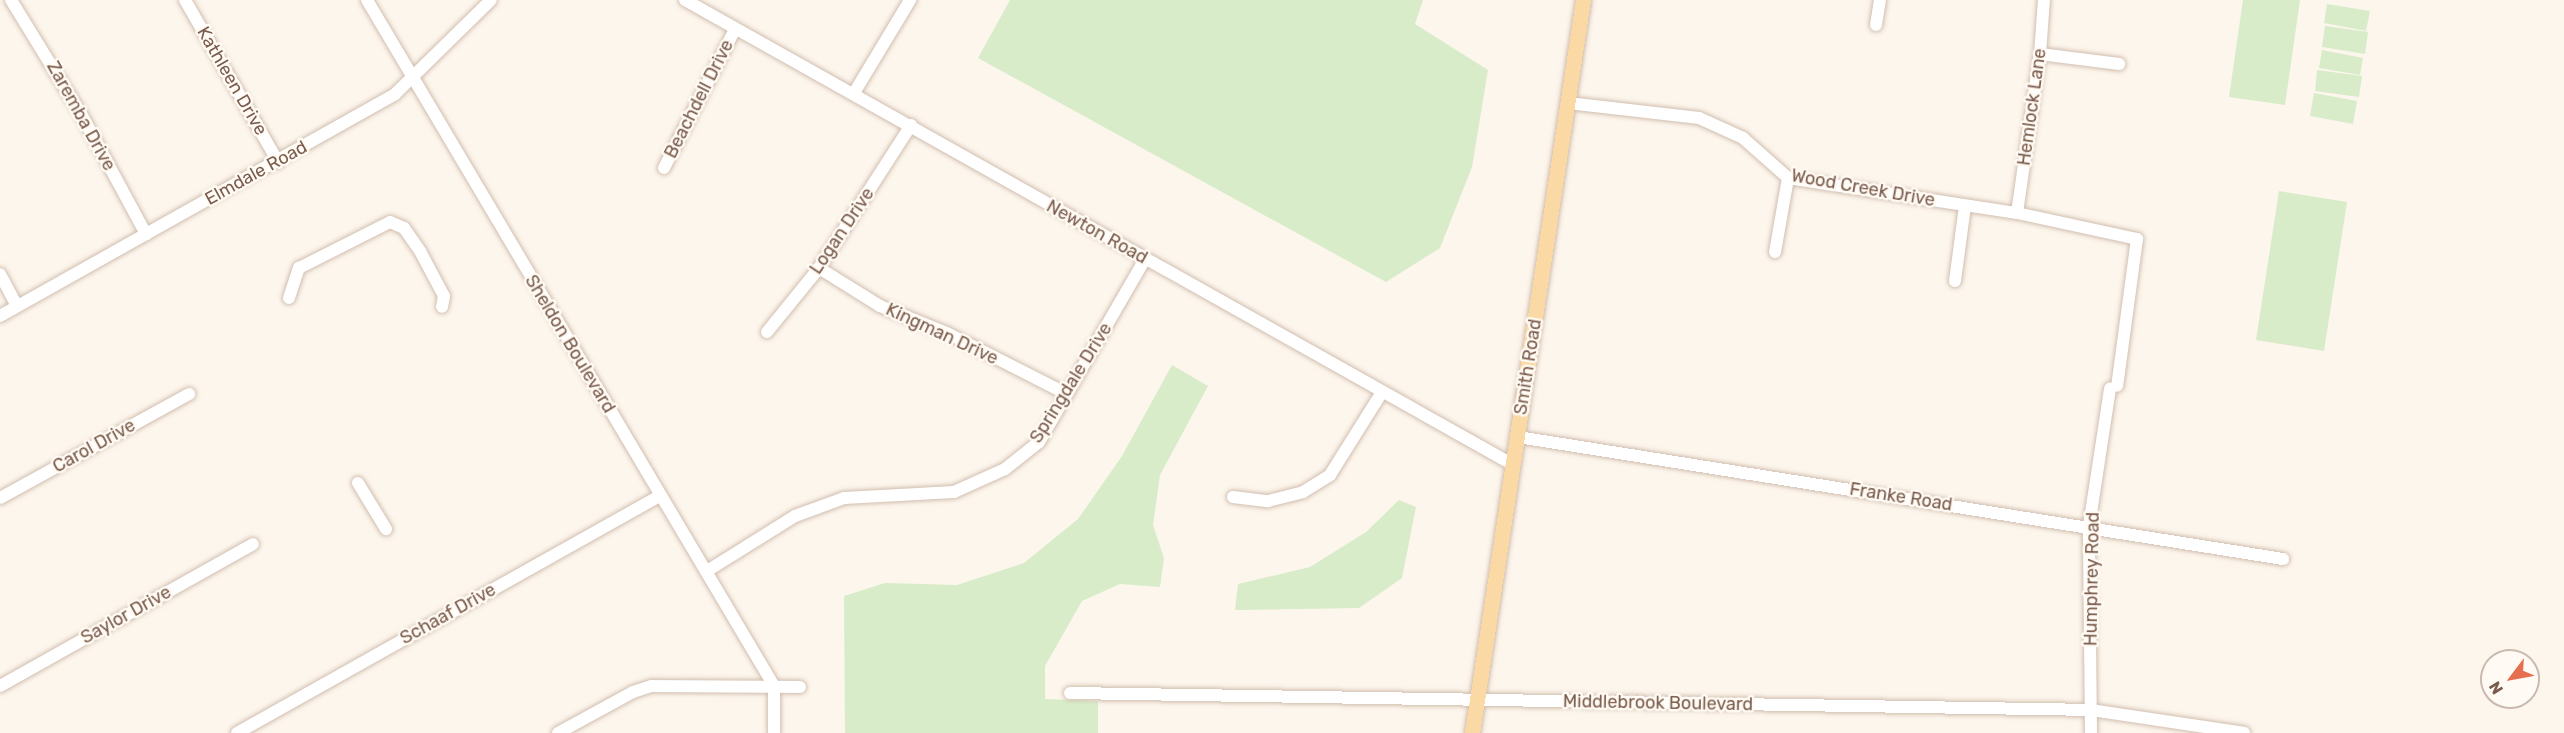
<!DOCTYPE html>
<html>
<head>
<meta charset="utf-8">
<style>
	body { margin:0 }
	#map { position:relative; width:2564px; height:733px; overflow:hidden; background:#fdf6ec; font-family:Rubik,sans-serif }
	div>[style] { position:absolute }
	.green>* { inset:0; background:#d8ecc9 }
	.roads { filter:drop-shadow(0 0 2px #d1beb0) drop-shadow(0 0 2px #d1beb0) }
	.minor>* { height:12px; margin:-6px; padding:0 6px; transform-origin:6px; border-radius:6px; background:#fff }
	.major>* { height:15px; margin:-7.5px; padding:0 7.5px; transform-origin:7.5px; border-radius:7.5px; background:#fbd9a5 }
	span { translate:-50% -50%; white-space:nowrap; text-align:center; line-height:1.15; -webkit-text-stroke:5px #fffaf3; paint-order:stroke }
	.street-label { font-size:18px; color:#7a5c4d }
	.north { position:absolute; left:2480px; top:649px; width:60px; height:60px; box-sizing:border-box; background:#fffaf3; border:2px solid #cabbb1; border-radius:50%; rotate:238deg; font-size:16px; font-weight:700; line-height:24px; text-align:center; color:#7a5c4d }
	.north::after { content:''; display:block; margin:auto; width:21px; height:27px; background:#e76f51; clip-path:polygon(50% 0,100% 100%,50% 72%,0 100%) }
</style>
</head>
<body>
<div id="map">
	<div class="green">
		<i style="clip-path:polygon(1010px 0,1423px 0,1415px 24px,1488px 70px,1472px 167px,1440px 248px,1386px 282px,978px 58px)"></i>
		<i style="clip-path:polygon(2243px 0,2300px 0,2285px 105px,2229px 97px)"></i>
		<i style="clip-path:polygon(2327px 4px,2370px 11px,2366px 31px,2324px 23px)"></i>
		<i style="clip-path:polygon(2325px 26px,2368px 32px,2365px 54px,2322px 47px)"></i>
		<i style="clip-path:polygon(2322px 50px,2363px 58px,2360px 75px,2319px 68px)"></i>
		<i style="clip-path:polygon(2317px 70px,2362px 76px,2359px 97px,2315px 91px)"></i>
		<i style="clip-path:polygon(2314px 93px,2357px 101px,2353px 124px,2310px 116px)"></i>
		<i style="clip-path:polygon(2279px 191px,2347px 202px,2324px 351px,2256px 340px)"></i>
		<i style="clip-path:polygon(1172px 365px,1208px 386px,1160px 475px,1153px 525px,1164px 558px,1160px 587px,1120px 584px,1082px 601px,1045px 666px,1045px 699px,1098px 701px,1098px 733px,845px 733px,844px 596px,885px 583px,957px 585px,1024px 563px,1078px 519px,1122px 456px)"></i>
		<i style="clip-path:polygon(1399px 500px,1416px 507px,1402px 578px,1359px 608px,1235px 610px,1238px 584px,1310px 567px,1366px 532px)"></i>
	</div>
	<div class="roads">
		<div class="minor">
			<i style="left:11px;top:0;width:132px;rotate:58.4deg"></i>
			<i style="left:80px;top:112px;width:139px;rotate:61.6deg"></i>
			<i style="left:185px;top:0;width:187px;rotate:60.1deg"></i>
			<i style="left:367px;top:0;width:798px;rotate:59.32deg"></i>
			<i style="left:774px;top:686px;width:47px;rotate:90deg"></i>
			<i style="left:685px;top:0;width:946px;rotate:29.3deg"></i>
			<i style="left:1876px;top:25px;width:25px;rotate:-81deg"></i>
			<i style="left:2040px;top:54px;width:80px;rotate:7.2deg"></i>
			<i style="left:854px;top:93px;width:109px;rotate:-58.9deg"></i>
			<i style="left:1568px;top:103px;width:132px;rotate:6.5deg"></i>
			<i style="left:1699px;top:118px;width:48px;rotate:24.4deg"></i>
			<i style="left:1743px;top:138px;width:60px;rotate:41.6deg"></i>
			<i style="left:1788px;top:178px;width:232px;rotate:8.7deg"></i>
			<i style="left:2017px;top:213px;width:123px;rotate:12.2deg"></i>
			<i style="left:2137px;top:239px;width:148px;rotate:97.7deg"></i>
			<i style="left:664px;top:168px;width:156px;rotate:-62.9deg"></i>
			<i style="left:2017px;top:213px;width:161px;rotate:-81.8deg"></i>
			<i style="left:2040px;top:54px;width:54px;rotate:-85.8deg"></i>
			<i style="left:1775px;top:252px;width:75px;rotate:-80deg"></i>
			<i style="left:819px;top:268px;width:72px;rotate:31.9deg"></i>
			<i style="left:880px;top:306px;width:74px;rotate:22.1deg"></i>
			<i style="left:949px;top:334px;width:132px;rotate:27deg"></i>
			<i style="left:0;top:274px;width:36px;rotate:62deg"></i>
			<i style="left:1955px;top:281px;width:76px;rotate:-82.4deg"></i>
			<i style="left:289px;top:298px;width:32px;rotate:-72deg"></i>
			<i style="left:299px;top:268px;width:102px;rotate:-26.8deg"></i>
			<i style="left:390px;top:222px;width:15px;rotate:23deg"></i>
			<i style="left:404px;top:228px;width:28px;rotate:55deg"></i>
			<i style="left:420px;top:251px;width:51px;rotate:61.9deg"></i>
			<i style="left:444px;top:296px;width:11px;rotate:100deg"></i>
			<i style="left:0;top:316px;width:453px;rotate:-29.3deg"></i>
			<i style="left:395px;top:94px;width:134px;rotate:-44.4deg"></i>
			<i style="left:767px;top:332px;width:82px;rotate:-50.9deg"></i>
			<i style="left:819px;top:268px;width:170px;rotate:-57.2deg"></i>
			<i style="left:1518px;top:437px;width:775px;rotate:9.06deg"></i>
			<i style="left:358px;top:483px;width:54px;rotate:58.7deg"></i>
			<i style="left:1233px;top:497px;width:35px;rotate:7deg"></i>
			<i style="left:1268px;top:501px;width:36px;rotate:-14deg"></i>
			<i style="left:1303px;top:492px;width:32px;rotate:-32deg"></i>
			<i style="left:1330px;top:475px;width:98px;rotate:-57.9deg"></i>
			<i style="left:0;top:498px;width:216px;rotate:-28.8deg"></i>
			<i style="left:707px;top:571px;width:104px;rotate:-32deg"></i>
			<i style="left:795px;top:516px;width:52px;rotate:-20.2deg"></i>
			<i style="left:844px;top:498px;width:110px;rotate:-3.1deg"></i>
			<i style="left:954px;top:492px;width:56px;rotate:-24.3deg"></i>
			<i style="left:1005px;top:469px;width:43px;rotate:-38.5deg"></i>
			<i style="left:1039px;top:442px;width:211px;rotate:-59.9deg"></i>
			<i style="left:0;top:686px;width:290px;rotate:-29.3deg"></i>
			<i style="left:1070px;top:693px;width:1021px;rotate:0.95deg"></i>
			<i style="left:2091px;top:710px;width:155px;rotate:8.5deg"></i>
			<i style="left:237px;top:733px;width:485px;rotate:-29.3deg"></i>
			<i style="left:558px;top:733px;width:85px;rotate:-28.7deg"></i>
			<i style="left:633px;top:692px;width:19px;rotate:-18deg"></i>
			<i style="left:651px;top:686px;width:149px;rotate:0.4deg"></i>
			<i style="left:2091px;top:733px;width:207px;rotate:-90.6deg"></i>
			<i style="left:2089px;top:526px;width:139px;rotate:-81.3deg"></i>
		</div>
		<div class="major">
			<i style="left:1472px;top:733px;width:741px;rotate:-81.39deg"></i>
		</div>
	</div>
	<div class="street-label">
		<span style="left:232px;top:81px;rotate:60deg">Kathleen Drive</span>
		<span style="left:699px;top:99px;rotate:-63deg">Beachdell Drive</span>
		<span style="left:2032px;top:107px;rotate:-82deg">Hemlock Lane</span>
		<span style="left:81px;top:116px;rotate:61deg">Zaremba Drive</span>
		<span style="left:256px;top:173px;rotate:-29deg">Elmdale Road</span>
		<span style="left:1863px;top:188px;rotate:10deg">Wood Creek Drive</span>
		<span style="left:842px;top:231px;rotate:-56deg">Logan Drive</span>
		<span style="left:1097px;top:232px;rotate:29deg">Newton Road</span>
		<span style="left:942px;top:334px;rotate:25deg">Kingman Drive</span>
		<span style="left:570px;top:344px;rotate:59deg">Sheldon Boulevard</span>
		<span style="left:1528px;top:367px;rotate:-81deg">Smith Road</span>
		<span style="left:1071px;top:383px;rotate:-58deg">Springdale Drive</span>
		<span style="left:94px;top:446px;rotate:-29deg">Carol Drive</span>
		<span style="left:1901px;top:497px;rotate:9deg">Franke Road</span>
		<span style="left:2092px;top:579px;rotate:-89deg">Humphrey Road</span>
		<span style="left:448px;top:614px;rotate:-29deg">Schaaf Drive</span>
		<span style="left:126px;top:615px;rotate:-29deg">Saylor Drive</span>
		<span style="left:1658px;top:703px;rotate:1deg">Middlebrook Boulevard</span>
	</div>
	<div class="north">N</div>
</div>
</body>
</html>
